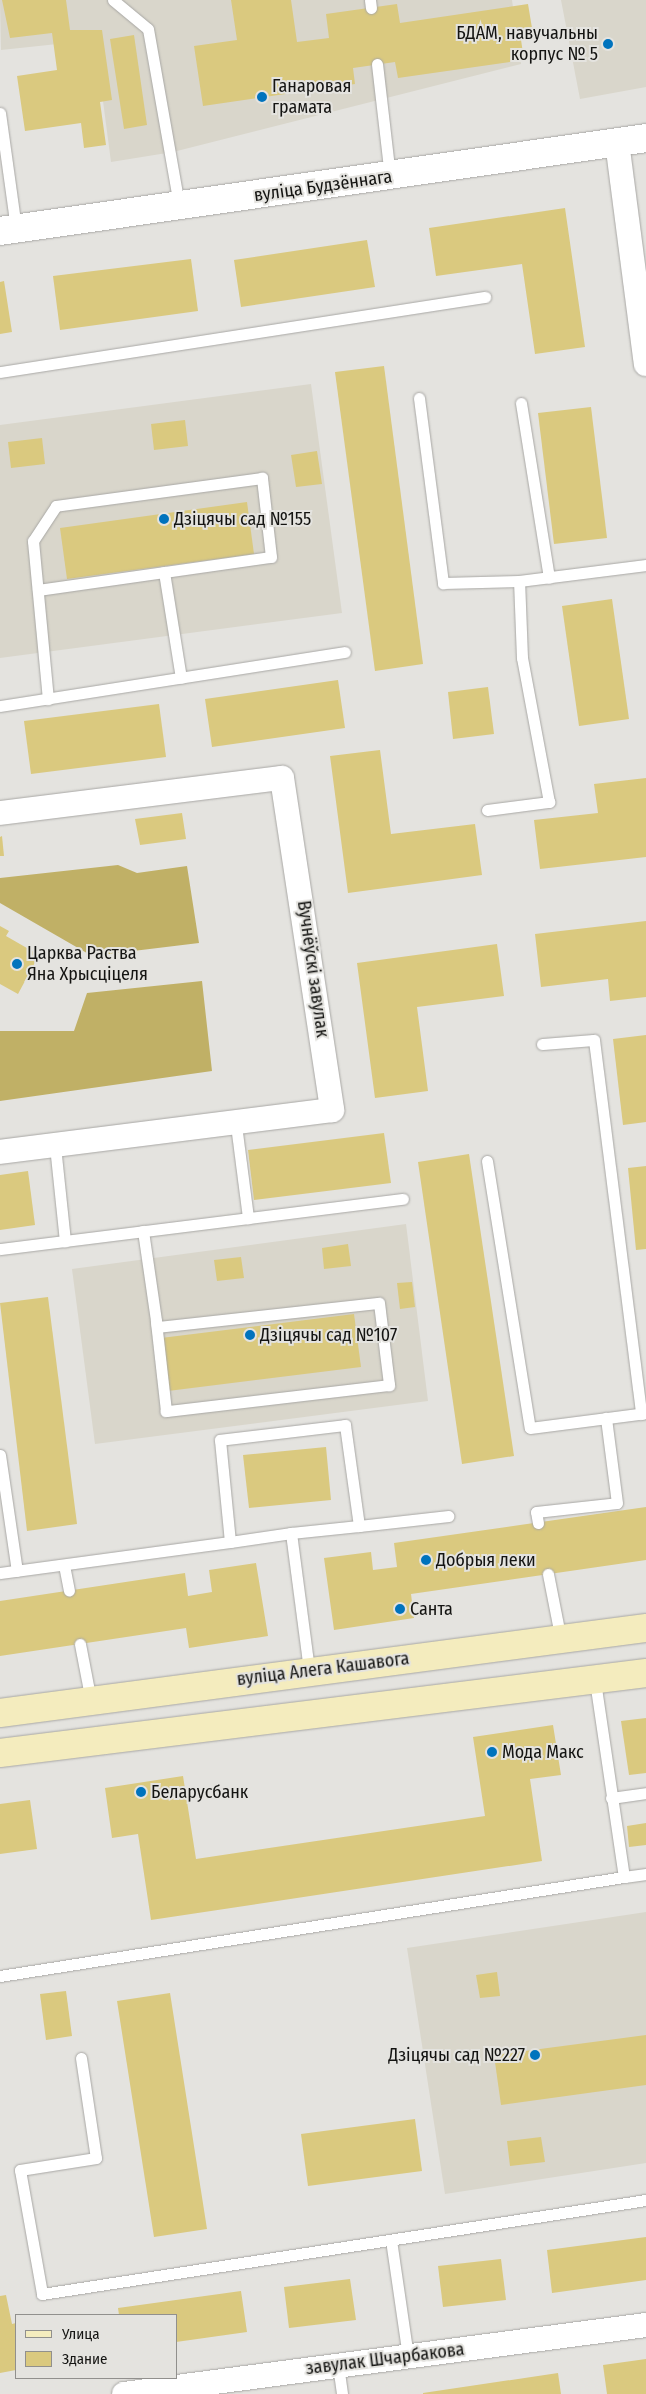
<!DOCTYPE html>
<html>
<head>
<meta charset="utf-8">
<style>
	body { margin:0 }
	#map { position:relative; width:646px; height:2394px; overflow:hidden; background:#e4e3df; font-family:"Fira Sans Condensed",sans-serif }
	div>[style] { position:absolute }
	.built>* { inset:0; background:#d9d6cb }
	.forest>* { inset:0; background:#c0b066 }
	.building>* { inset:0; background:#dac97f }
	.roads { filter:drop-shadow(0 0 1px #a8a7a4) drop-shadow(0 0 1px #a8a7a4) }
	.service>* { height:11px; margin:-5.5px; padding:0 5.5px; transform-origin:5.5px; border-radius:5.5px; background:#fff }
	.minor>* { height:24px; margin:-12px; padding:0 12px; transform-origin:12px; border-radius:12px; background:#fff }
	.tertiary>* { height:28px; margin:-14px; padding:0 14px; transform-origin:14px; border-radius:14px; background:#fff }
	.secondary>* { height:28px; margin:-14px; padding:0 14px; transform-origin:14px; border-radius:14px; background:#f4ecbe }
	.dots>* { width:14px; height:14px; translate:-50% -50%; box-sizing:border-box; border:2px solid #e4e3df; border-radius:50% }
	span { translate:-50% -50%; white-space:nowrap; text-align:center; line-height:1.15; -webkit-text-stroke:4px #e4e3df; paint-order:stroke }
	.poi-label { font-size:18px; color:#141412 }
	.right { translate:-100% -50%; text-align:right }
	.left { translate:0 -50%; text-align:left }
	.street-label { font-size:18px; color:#141412 }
	.legend { position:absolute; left:15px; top:2314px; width:162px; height:65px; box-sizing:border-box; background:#e4e3df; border:1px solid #91908d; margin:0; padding:6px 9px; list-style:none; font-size:15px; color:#141412 }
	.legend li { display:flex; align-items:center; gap:10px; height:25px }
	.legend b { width:25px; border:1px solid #91908d }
</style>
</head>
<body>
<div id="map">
	<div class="built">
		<i style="clip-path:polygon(0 0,512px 0,521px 64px,173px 152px,111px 162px,95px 40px,1px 50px)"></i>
		<i style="clip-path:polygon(561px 0,646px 0,646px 87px,580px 99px)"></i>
		<i style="clip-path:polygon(311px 384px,342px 613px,0 658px,0 425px)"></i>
		<i style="clip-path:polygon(406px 1224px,428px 1401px,95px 1444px,72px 1269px)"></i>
		<i style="clip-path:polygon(646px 1912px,646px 2163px,445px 2194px,407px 1948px)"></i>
	</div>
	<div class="forest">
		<i style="clip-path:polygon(118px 865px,137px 873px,187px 866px,199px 943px,92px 956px,0 903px,0 878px)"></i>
		<i style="clip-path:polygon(202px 981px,212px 1071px,0 1101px,0 1031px,74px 1031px,87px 993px)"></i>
	</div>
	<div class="building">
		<i style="clip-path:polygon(2px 0,66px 0,70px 30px,102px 30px,112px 100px,100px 102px,106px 145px,84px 148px,81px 123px,25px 131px,17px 76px,57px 70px,52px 33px,10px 38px)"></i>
		<i style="clip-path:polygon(231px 0,291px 0,297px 42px,329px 38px,326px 14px,397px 4px,400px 23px,528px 4px,533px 34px,520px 33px,524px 60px,398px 78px,395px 62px,353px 68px,355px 84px,203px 106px,194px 46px,237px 40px)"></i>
		<i style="clip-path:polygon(134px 35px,147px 125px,124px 129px,110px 39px)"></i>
		<i style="clip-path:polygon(565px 208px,585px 347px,535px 354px,522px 264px,436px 276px,429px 228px)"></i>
		<i style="clip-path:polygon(367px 240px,375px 287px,241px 307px,234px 260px)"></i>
		<i style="clip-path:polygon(191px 259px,198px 311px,60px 330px,53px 276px)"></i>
		<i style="clip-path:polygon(4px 281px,12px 332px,0 334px,0 282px)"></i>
		<i style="clip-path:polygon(384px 366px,423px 664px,375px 671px,335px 372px)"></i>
		<i style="clip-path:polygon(591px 407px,607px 538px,554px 544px,538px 413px)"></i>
		<i style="clip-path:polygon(185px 420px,188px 446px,154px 450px,151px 424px)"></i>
		<i style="clip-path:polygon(42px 438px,45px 464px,11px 468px,8px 442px)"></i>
		<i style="clip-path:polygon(317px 451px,322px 484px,296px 487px,291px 455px)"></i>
		<i style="clip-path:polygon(247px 502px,254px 554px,67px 579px,60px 528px)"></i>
		<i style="clip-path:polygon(612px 599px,629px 719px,579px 726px,562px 606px)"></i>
		<i style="clip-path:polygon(338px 680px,345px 728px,212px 747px,205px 699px)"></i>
		<i style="clip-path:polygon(488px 687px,494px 734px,453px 739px,448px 692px)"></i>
		<i style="clip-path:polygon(159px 704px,166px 757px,31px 774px,24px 721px)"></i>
		<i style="clip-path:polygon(380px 750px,391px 834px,475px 824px,482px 875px,348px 893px,330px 756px)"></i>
		<i style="clip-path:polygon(646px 778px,646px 857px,540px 869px,534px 820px,598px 813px,594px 784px)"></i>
		<i style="clip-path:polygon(182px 813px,186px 839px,140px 845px,135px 819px)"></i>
		<i style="clip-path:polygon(2px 836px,4px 856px,0 856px,0 837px)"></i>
		<i style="clip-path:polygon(646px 921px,646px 997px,610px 1001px,608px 979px,541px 987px,535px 934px)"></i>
		<i style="clip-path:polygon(0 926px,9px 931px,6px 936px,39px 955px,18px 994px,0 984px)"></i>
		<i style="clip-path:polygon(497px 944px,504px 996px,417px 1007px,428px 1091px,375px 1098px,357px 963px)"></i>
		<i style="clip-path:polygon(646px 1035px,646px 1122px,623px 1125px,613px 1039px)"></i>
		<i style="clip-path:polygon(384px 1133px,391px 1183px,254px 1200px,248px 1150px)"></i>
		<i style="clip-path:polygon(469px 1154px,514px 1456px,462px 1464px,418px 1162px)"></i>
		<i style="clip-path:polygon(646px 1166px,646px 1249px,636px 1250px,628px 1168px)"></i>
		<i style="clip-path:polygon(28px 1171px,35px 1225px,0 1230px,0 1175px)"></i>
		<i style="clip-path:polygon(348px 1244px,351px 1266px,324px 1269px,322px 1248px)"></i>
		<i style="clip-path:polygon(241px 1257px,244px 1278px,217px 1281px,214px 1260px)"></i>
		<i style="clip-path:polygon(412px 1282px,415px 1307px,400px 1309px,397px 1283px)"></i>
		<i style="clip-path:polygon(48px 1297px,77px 1524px,27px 1531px,0 1303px)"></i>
		<i style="clip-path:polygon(354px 1314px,361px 1367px,168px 1391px,161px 1338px)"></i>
		<i style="clip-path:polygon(326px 1447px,331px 1500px,249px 1508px,243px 1455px)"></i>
		<i style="clip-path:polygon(646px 1507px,646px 1560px,411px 1594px,414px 1618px,334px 1630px,324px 1558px,371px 1552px,373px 1570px,397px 1567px,394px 1543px)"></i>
		<i style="clip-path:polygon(256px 1563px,268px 1636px,189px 1648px,186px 1628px,0 1656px,0 1601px,185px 1573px,188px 1596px,212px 1592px,209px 1570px)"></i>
		<i style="clip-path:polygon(646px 1718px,646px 1773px,629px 1775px,621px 1721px)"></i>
		<i style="clip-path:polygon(553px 1725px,561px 1775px,530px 1779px,542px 1861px,151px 1920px,138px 1834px,112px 1838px,105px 1788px,183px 1776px,196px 1859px,485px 1816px,473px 1737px)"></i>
		<i style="clip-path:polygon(30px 1800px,37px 1849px,0 1854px,0 1804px)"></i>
		<i style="clip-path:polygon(646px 1823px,646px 1845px,629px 1847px,627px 1826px)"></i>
		<i style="clip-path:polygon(497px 1972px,500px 1996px,480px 1998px,476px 1975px)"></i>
		<i style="clip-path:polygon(66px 1991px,72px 2036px,46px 2040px,40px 1994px)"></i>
		<i style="clip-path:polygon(170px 1993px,207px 2229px,154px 2237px,117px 2001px)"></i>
		<i style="clip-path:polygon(646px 2035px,646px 2085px,501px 2105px,494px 2055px)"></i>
		<i style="clip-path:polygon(415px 2119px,422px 2171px,308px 2186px,301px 2134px)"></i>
		<i style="clip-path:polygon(541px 2137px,545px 2162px,510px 2166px,507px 2141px)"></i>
		<i style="clip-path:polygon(646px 2237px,646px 2280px,552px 2293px,547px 2250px)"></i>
		<i style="clip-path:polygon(501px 2259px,506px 2300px,443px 2307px,438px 2266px)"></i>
		<i style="clip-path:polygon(350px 2279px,356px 2320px,289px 2328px,284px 2287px)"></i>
		<i style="clip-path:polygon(241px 2291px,247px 2332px,176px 2342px,176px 2315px,119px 2315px,118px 2308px)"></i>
		<i style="clip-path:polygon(6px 2295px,12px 2324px,16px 2323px,16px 2370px,0 2373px,0 2296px)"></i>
		<i style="clip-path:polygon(646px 2359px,646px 2394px,607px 2394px,603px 2365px)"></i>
		<i style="clip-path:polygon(558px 2373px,561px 2394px,423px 2394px,423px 2393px)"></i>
	</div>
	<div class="roads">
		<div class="service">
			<i style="left:113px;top:0;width:45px;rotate:39.6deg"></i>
			<i style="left:148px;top:29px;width:179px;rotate:80deg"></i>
			<i style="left:370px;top:0;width:8px;rotate:83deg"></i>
			<i style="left:377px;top:64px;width:113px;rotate:83.4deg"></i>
			<i style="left:0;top:113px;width:117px;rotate:82.1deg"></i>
			<i style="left:0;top:372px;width:491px;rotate:-8.8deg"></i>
			<i style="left:419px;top:398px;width:187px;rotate:82.6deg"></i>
			<i style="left:443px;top:583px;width:76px;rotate:-1.5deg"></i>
			<i style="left:519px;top:581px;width:128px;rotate:-7.2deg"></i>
			<i style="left:521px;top:403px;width:177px;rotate:80.9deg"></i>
			<i style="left:164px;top:572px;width:107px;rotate:80.9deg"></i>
			<i style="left:38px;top:590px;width:235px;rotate:-8.1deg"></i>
			<i style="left:271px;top:557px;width:80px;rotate:-96.5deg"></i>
			<i style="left:262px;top:478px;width:208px;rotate:172.3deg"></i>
			<i style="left:56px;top:506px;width:42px;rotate:123.3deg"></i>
			<i style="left:33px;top:541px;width:159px;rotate:84.6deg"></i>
			<i style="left:0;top:706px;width:349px;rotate:-8.9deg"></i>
			<i style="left:487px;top:810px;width:63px;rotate:-7.4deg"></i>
			<i style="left:549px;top:802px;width:147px;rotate:-100.6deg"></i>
			<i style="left:522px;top:658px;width:77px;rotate:-92.2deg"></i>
			<i style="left:542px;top:1044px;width:52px;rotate:-4.4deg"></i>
			<i style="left:594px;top:1040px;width:377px;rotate:82.8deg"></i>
			<i style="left:236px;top:1125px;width:94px;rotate:82.6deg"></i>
			<i style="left:55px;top:1146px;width:96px;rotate:84deg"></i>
			<i style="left:487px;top:1161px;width:270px;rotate:80.9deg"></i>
			<i style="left:530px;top:1428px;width:117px;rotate:-7.4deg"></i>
			<i style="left:143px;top:1231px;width:97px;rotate:81.7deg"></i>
			<i style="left:157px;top:1327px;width:223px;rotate:-6.2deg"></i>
			<i style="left:379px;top:1303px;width:83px;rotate:83deg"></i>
			<i style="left:389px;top:1385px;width:225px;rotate:173.3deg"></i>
			<i style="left:166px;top:1411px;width:90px;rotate:-96.4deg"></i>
			<i style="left:0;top:1249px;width:406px;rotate:-7.1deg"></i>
			<i style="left:0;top:1455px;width:117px;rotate:81.7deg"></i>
			<i style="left:538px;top:1523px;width:11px;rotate:-100deg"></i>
			<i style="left:536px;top:1512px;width:81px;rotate:-6.3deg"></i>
			<i style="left:617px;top:1503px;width:86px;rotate:-97.4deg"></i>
			<i style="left:359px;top:1526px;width:90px;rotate:-6.4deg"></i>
			<i style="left:291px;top:1533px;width:68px;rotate:-5.9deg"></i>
			<i style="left:359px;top:1526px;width:102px;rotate:-97.9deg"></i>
			<i style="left:345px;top:1425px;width:126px;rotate:173.2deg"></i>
			<i style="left:220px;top:1440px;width:102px;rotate:84.4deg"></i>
			<i style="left:230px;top:1542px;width:62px;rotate:-8.4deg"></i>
			<i style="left:291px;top:1533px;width:138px;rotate:82.5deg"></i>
			<i style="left:64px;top:1565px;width:26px;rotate:79deg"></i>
			<i style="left:0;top:1573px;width:232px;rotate:-7.7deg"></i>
			<i style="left:548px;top:1574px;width:67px;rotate:78.9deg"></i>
			<i style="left:80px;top:1644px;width:58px;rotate:79.1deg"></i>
			<i style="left:595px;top:1681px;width:198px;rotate:81.6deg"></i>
			<i style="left:624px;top:1877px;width:22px;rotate:-8deg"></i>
			<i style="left:611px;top:1798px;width:35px;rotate:-8deg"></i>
			<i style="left:0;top:1976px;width:632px;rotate:-9.02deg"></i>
			<i style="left:81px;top:2058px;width:101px;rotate:81.5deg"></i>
			<i style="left:96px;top:2158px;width:77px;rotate:171deg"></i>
			<i style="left:20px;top:2170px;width:126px;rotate:79.9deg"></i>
			<i style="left:42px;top:2294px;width:611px;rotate:-8.85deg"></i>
			<i style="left:391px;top:2240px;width:117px;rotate:81.7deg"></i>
			<i style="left:338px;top:2365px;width:29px;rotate:82deg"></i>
		</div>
		<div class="minor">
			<i style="left:617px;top:142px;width:224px;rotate:82.6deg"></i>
			<i style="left:0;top:813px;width:284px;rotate:-7.1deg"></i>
			<i style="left:282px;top:778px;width:336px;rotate:81.4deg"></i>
			<i style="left:332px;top:1110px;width:335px;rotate:172.8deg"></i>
			<i style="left:124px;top:2394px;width:527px;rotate:-7.53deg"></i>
		</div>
		<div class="tertiary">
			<i style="left:0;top:231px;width:653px;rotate:-8.19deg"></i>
		</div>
		<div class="secondary">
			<i style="left:0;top:1713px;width:652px;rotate:-7.5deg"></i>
			<i style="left:0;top:1753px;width:651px;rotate:-7.06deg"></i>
		</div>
	</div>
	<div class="dots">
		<i style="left:608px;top:44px;background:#0073bd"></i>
		<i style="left:262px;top:97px;background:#0073bd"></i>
		<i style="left:164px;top:519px;background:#0073bd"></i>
		<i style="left:17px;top:964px;background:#0073bd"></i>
		<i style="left:250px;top:1335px;background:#0073bd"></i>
		<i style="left:426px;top:1560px;background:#0073bd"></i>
		<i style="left:400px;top:1609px;background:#0073bd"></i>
		<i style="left:492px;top:1752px;background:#0073bd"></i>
		<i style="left:141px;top:1792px;background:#0073bd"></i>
		<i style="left:535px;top:2055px;background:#0073bd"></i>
	</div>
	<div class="poi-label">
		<span class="right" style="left:598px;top:44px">БДАМ, навучальны<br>корпус № 5</span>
		<span class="left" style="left:272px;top:97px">Ганаровая<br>грамата</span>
		<span class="left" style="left:174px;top:519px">Дзіцячы сад №155</span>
		<span class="left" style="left:27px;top:964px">Царква Раства<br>Яна Хрысціцеля</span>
		<span class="left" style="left:260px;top:1335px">Дзіцячы сад №107</span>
		<span class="left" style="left:436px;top:1560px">Добрыя леки</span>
		<span class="left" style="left:410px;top:1609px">Санта</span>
		<span class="left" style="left:502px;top:1752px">Мода Макс</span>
		<span class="left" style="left:151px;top:1792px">Беларусбанк</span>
		<span class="right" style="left:525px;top:2055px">Дзіцячы сад №227</span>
	</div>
	<div class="street-label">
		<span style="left:323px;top:186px;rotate:-8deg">вуліца Будзённага</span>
		<span style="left:313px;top:969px;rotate:82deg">Вучнёўскі завулак</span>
		<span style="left:323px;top:1669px;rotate:-7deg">вуліца Алега Кашавога</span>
		<span style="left:385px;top:2359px;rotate:-7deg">завулак Шчарбакова</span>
	</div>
	<ul class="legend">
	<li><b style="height:6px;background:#f4ecbe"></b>Улица</li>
	<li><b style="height:14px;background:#dac97f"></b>Здание</li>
	</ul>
</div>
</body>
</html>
